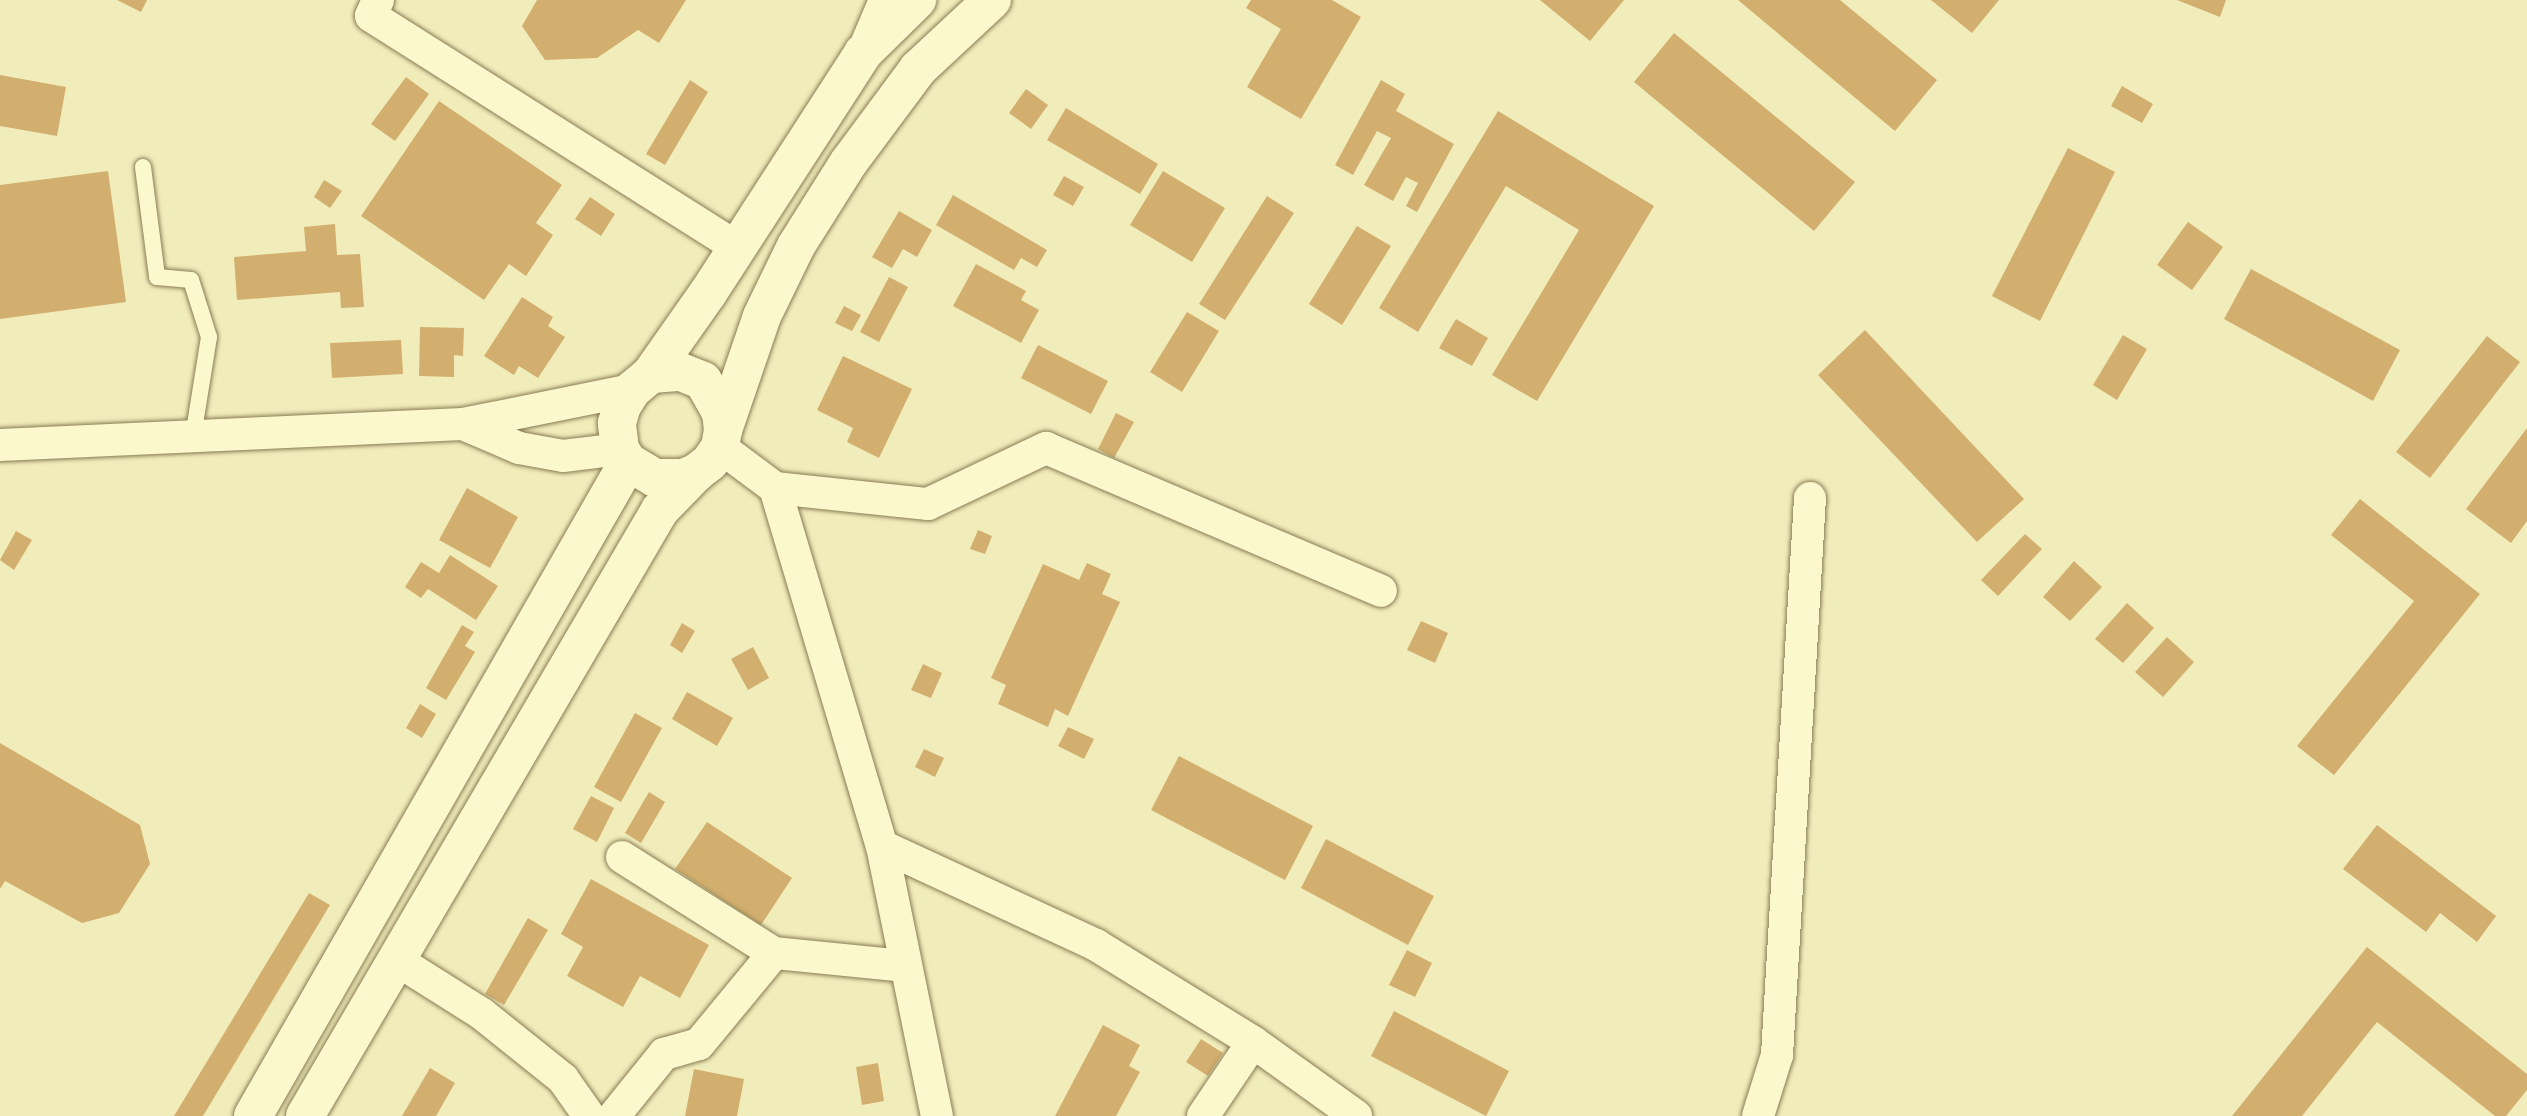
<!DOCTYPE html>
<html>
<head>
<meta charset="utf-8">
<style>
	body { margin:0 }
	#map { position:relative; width:2527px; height:1116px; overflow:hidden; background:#f1edbb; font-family:"Playfair Display",serif }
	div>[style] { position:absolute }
	.building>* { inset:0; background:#d2af6e }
	.roads { filter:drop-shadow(0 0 2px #897c54) drop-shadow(0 0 2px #897c54) }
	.lane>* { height:16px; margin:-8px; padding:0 8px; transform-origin:8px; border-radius:8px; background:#fbf8ce }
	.street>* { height:32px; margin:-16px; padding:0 16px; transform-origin:16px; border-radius:16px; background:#fbf8ce }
	.secondary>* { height:38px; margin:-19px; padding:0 19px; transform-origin:19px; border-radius:19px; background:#fbf8ce }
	span { translate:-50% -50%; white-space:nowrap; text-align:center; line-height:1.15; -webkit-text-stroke:5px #f8f5cb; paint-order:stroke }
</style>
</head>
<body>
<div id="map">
	<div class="building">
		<i style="clip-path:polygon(117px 0,147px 0,141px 12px)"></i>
		<i style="clip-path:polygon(537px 0,686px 0,659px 43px,638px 30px,597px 58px,545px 60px,522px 26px)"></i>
		<i style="clip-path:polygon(1251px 0,1332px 0,1361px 17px,1301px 119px,1247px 87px,1281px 29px,1246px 8px)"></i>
		<i style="clip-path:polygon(1540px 0,1624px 0,1590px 41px)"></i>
		<i style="clip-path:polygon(1738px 0,1840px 0,1937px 80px,1895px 131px)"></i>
		<i style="clip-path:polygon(1931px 0,1999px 0,1972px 33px)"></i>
		<i style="clip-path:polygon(2177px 0,2226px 0,2220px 17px)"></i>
		<i style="clip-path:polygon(1674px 33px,1855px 182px,1814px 231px,1634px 82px)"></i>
		<i style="clip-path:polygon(0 75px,66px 87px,57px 136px,0 126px)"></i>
		<i style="clip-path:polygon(406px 77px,429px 94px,395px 141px,371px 124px)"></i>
		<i style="clip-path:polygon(690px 80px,708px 92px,665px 165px,646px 154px)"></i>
		<i style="clip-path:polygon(1381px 80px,1405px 94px,1396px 111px,1454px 144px,1417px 212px,1406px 206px,1418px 183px,1406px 177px,1393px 201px,1364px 185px,1391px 138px,1377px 131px,1353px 175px,1335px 165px)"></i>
		<i style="clip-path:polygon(2122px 86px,2153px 104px,2142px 123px,2111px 106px)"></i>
		<i style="clip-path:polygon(1026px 89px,1048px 105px,1031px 129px,1009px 113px)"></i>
		<i style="clip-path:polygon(439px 101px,562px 185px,536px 223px,553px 235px,526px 276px,509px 264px,484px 300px,361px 216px)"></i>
		<i style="clip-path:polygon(1066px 108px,1158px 164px,1140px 194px,1047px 140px)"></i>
		<i style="clip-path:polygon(1498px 111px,1654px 206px,1537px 401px,1492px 375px,1579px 230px,1506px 186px,1418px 332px,1379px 308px)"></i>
		<i style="clip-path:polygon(2068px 148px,2115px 172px,2040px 321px,1992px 296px)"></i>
		<i style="clip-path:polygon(108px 171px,126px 302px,0 319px,0 185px)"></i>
		<i style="clip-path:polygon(1163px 171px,1225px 208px,1192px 262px,1130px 225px)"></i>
		<i style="clip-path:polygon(1064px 176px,1084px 187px,1073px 206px,1053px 195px)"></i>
		<i style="clip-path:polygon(324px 180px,342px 191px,330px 208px,314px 197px)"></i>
		<i style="clip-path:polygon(953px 195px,1047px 250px,1037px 267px,1021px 258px,1014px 270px,936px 225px)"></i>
		<i style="clip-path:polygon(1267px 196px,1294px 213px,1225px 320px,1199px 304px)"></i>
		<i style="clip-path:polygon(590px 197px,615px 214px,601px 236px,575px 219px)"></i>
		<i style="clip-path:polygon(899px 211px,932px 230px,917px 257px,903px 249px,892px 268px,872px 257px)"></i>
		<i style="clip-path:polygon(2188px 222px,2223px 247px,2192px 290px,2157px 265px)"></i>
		<i style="clip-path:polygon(335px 224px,337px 255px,360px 254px,364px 307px,341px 308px,340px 292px,237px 300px,234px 257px,306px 251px,304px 227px)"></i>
		<i style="clip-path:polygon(1357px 226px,1391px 246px,1342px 325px,1309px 304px)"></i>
		<i style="clip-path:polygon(976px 264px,1026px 291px,1021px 300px,1039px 310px,1021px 343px,953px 306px)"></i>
		<i style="clip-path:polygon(2251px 269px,2400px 350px,2373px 401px,2224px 319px)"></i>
		<i style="clip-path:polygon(889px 277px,908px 287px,879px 342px,860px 332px)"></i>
		<i style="clip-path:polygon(522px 297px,553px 317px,548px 326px,565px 337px,538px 378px,519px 366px,514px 375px,484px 356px)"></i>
		<i style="clip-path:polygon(844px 306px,861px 315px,852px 331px,835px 323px)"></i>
		<i style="clip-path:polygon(1187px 312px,1219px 331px,1182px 392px,1150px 372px)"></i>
		<i style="clip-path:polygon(1456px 319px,1488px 338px,1472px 366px,1439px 348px)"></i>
		<i style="clip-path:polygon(420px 327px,464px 328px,463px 356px,454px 355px,454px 377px,419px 376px)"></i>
		<i style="clip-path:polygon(1865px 330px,2024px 499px,1977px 542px,1818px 375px)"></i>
		<i style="clip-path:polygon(2123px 335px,2147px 349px,2117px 400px,2093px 385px)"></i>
		<i style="clip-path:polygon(2487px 336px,2520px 362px,2430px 478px,2396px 452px)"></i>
		<i style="clip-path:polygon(401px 340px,403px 374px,332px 378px,330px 343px)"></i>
		<i style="clip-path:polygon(1038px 345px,1108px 381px,1091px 414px,1021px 378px)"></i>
		<i style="clip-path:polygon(843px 356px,912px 389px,879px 458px,847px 442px,853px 428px,817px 410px)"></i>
		<i style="clip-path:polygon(1116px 413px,1134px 422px,1114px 458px,1098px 449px)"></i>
		<i style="clip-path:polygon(2527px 428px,2527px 521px,2511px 543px,2466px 509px)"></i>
		<i style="clip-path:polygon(467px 488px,518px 517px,490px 568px,439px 540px)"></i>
		<i style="clip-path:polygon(2360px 499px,2480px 594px,2334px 775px,2297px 746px,2414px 601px,2331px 535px)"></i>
		<i style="clip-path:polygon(978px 530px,992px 536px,985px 554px,970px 549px)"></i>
		<i style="clip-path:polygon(16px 531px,32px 540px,14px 570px,0 560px)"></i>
		<i style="clip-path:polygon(2025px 534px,2042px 549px,1998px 596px,1981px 580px)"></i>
		<i style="clip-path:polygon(450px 555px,498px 586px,476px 620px,428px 589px,421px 598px,405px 587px,421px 562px,439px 573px)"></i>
		<i style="clip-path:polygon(2074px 561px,2102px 587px,2070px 621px,2043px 597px)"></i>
		<i style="clip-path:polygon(1087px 563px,1111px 574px,1102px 594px,1120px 602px,1068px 716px,1055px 709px,1048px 727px,998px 704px,1006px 685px,991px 678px,1043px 564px,1079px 580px)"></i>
		<i style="clip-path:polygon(2127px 603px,2154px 628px,2123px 663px,2095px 639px)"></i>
		<i style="clip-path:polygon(1421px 621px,1448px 633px,1435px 663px,1407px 650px)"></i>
		<i style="clip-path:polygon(682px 623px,695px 631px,682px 653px,670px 645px)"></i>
		<i style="clip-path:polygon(462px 625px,474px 632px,465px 646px,475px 652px,446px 700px,426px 688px)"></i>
		<i style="clip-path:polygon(2167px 637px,2194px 662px,2163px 697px,2135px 672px)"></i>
		<i style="clip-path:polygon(753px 647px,769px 678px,748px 690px,731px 659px)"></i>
		<i style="clip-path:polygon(923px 664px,942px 673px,931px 698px,911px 690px)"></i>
		<i style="clip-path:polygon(687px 692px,733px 718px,717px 746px,672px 719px)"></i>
		<i style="clip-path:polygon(420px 704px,436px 714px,422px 738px,406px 728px)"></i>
		<i style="clip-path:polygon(635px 713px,662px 728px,621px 802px,594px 787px)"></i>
		<i style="clip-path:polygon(1068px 727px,1094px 739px,1084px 759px,1058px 746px)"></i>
		<i style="clip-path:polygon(0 743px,140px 825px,150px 864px,119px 913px,82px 923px,5px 881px,0 889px)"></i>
		<i style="clip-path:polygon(924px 749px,944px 758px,935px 777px,915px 767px)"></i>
		<i style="clip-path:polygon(1179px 756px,1313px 826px,1285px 880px,1151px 810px)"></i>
		<i style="clip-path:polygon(649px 792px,665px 802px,641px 843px,625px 833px)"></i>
		<i style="clip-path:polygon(591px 796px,614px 808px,597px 842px,573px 829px)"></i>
		<i style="clip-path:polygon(707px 822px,792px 878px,761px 925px,675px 869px)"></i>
		<i style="clip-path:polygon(2377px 825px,2496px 916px,2477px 942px,2440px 913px,2426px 932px,2343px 869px)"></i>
		<i style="clip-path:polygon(1326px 839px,1434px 896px,1408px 945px,1301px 888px)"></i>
		<i style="clip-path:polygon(591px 879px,709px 945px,680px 998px,640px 976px,623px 1007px,567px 976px,583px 947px,561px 934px)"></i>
		<i style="clip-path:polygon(309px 893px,330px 905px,203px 1116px,174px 1116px)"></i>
		<i style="clip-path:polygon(528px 918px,548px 930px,504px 1005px,485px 994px)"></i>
		<i style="clip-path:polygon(2367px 947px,2527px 1074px,2527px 1090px,2506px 1116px,2495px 1116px,2377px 1022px,2302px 1116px,2232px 1116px)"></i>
		<i style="clip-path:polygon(1407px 950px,1432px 963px,1415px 997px,1389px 985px)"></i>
		<i style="clip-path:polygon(1394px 1011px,1509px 1071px,1486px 1116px,1371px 1056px)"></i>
		<i style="clip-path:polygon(1103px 1025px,1140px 1045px,1129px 1066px,1140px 1072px,1116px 1116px,1055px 1116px)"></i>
		<i style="clip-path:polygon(1201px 1039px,1223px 1053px,1208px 1076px,1186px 1062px)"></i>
		<i style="clip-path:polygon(878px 1063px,884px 1101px,862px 1105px,856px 1067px)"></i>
		<i style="clip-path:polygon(430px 1068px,455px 1083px,436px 1116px,402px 1116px)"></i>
		<i style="clip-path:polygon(694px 1069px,744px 1079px,737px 1116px,685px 1116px)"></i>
	</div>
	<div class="roads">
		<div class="lane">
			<i style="left:143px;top:167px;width:111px;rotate:82.7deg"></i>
			<i style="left:157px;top:277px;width:34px;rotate:5deg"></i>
			<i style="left:191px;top:280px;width:60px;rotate:72.5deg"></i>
			<i style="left:209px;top:337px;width:101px;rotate:99.1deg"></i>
		</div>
		<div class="street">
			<i style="left:378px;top:0;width:17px;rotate:114deg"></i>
			<i style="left:371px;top:16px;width:432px;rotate:32.3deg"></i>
			<i style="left:865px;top:47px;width:51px;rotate:-66.9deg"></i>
			<i style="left:463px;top:424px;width:61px;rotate:23.2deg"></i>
			<i style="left:519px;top:448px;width:45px;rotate:10.3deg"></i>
			<i style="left:563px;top:456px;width:57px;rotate:-7deg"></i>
			<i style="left:0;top:445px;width:463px;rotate:-2.6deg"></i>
			<i style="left:463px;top:424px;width:172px;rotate:-11.4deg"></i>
			<i style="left:720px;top:447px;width:69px;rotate:36.7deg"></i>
			<i style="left:775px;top:488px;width:374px;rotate:73.4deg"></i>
			<i style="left:882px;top:846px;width:276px;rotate:78.5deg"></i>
			<i style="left:775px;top:488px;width:154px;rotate:6deg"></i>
			<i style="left:928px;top:504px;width:131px;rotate:-25.4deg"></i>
			<i style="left:1046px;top:448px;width:364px;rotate:23.1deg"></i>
			<i style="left:882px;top:846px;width:236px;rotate:24.8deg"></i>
			<i style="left:1096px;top:945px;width:185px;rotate:31.7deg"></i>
			<i style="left:1253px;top:1042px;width:127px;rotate:35.7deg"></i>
			<i style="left:622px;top:857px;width:180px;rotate:32.3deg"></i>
			<i style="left:395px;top:959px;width:103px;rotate:32.3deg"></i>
			<i style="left:482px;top:1014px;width:104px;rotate:38.7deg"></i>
			<i style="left:563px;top:1079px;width:45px;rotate:54.9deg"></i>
			<i style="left:614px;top:1116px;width:80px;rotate:-51.1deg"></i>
			<i style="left:664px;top:1054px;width:36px;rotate:-16deg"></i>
			<i style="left:699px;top:1044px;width:118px;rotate:-50.5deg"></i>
			<i style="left:774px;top:953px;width:132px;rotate:5.7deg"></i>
			<i style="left:1203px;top:1116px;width:89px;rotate:-56deg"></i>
			<i style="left:1758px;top:1116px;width:64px;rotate:-72.7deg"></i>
			<i style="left:1777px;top:1055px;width:558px;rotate:-86.61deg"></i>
		</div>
		<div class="secondary">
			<i style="left:681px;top:372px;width:24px;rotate:22deg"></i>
			<i style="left:703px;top:381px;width:20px;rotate:60deg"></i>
			<i style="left:713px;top:398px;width:17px;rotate:62deg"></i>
			<i style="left:721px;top:413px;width:17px;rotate:83deg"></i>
			<i style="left:723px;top:430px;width:17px;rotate:100deg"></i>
			<i style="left:720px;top:447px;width:18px;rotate:124deg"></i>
			<i style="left:710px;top:462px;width:18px;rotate:142deg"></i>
			<i style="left:696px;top:473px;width:14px;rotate:159deg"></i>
			<i style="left:683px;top:478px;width:28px;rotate:180deg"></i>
			<i style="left:655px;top:478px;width:31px;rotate:-149deg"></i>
			<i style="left:628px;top:462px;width:15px;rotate:-122deg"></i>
			<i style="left:620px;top:449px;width:26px;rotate:-97deg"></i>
			<i style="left:617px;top:423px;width:18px;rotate:-74deg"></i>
			<i style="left:622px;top:406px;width:19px;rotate:-58deg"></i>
			<i style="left:632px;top:390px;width:25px;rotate:-40deg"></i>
			<i style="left:651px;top:374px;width:30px;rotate:-4deg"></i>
			<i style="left:651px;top:374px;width:99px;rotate:-54.9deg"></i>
			<i style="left:708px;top:293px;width:286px;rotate:-57.1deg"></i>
			<i style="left:863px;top:53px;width:76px;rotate:-44.5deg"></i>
			<i style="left:723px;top:430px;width:120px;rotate:-71.1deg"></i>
			<i style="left:762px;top:316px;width:78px;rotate:-64.1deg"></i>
			<i style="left:796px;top:246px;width:99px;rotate:-57.8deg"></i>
			<i style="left:849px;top:162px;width:116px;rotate:-53.4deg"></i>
			<i style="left:918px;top:69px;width:101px;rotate:-43deg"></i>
			<i style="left:253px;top:1116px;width:754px;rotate:-60.17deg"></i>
			<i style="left:305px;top:1116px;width:702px;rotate:-59.64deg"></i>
			<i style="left:660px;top:510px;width:52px;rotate:-45.8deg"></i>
		</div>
	</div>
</div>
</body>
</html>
